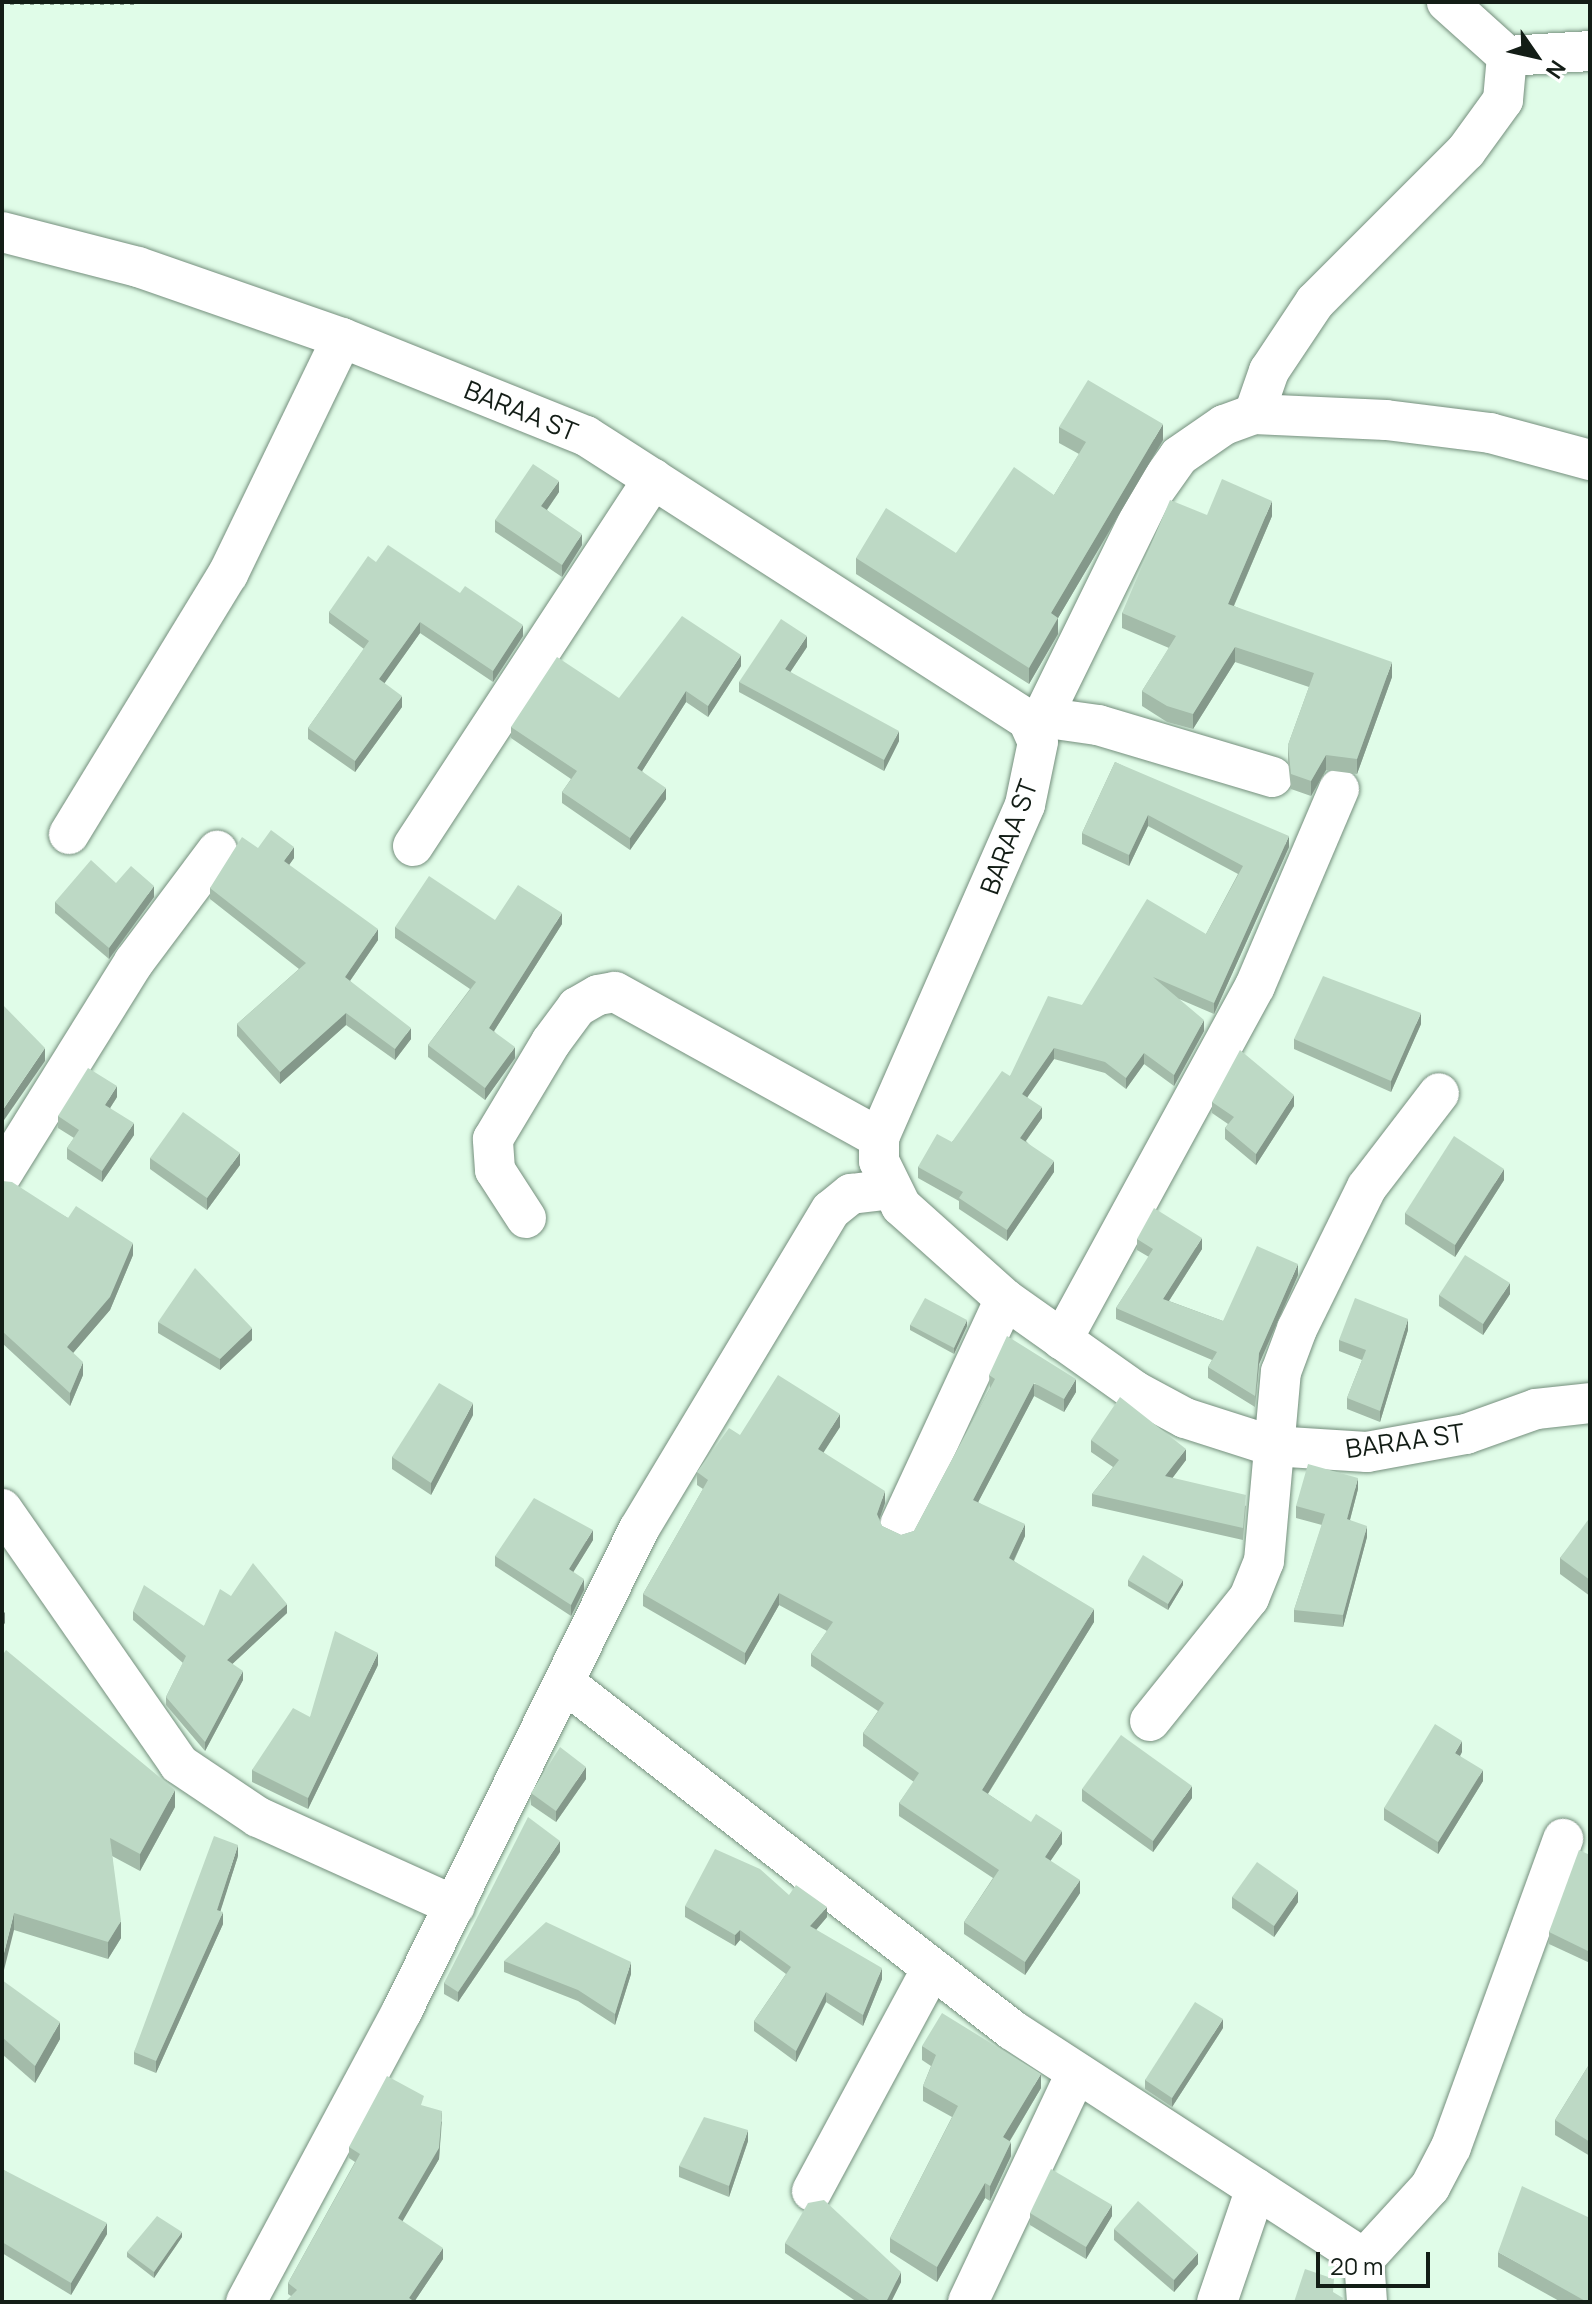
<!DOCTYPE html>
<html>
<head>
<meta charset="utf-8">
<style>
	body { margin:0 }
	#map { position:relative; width:1592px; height:2304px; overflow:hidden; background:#e0fce8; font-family:Manrope,sans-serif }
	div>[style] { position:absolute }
	.path>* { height:5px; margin-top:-2.5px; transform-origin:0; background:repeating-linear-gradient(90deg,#8ca192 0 4px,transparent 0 10px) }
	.roads { filter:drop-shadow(0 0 2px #758f7d) drop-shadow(0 0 2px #758f7d) }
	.minor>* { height:40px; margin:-20px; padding:0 20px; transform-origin:20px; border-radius:20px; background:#fff }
	.wall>* { inset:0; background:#a3bba9 }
	.shaded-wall>* { inset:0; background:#84988a }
	.building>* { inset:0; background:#bdd9c5 }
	span { translate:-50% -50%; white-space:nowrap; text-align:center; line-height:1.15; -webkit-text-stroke:6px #fff; paint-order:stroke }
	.street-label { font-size:26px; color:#131d16 }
	.frame { position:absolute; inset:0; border:4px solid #131d16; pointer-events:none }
	.north { position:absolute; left:1496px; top:16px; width:80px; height:80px; -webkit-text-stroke:6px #fff; paint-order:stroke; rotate:124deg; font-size:22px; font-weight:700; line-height:32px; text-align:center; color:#131d16 }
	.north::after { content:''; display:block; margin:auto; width:28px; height:36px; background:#131d16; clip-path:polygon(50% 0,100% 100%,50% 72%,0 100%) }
	.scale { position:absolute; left:1316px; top:2252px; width:114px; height:36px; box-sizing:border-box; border:4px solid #131d16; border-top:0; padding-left:10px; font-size:24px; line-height:28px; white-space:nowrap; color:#131d16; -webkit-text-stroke:6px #fff; paint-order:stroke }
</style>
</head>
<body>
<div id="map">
	<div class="path">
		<i style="left:10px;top:2px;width:125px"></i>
	</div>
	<div class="roads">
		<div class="minor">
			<i style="left:1507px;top:56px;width:83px;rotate:-3.4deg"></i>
			<i style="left:2px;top:232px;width:140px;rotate:14.4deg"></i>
			<i style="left:138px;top:267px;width:216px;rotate:19.2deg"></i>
			<i style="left:342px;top:338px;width:263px;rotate:21.9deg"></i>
			<i style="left:586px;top:436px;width:525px;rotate:32.72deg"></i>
			<i style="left:1028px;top:720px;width:24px;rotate:66deg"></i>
			<i style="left:1038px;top:742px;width:64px;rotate:101.7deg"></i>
			<i style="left:1025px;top:805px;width:364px;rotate:113.7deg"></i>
			<i style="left:879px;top:1138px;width:23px;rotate:90deg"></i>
			<i style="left:879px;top:1161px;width:50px;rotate:63.9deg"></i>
			<i style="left:901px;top:1206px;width:140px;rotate:41.8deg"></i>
			<i style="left:1005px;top:1299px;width:159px;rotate:35.3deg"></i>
			<i style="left:1135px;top:1391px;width:57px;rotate:28.4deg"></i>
			<i style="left:1185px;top:1418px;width:91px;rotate:17.8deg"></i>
			<i style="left:1272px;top:1446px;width:95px;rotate:3.6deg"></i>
			<i style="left:1367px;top:1452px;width:101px;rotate:-10.3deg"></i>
			<i style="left:1466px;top:1434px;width:74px;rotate:-19.7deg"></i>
			<i style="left:1536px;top:1409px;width:54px;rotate:-6.3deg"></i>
			<i style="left:1254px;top:414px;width:46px;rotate:-70.8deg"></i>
			<i style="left:1269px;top:371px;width:83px;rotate:-56.3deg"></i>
			<i style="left:1315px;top:302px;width:214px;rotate:-45deg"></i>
			<i style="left:1466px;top:151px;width:63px;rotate:-54deg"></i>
			<i style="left:1503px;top:100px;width:44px;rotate:-84.8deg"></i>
			<i style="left:1507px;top:56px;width:81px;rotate:-138deg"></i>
			<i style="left:1041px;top:717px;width:58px;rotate:8deg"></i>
			<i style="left:1098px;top:725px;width:182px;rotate:16.6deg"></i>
			<i style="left:1036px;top:730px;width:259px;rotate:-63.9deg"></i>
			<i style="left:1150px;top:497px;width:50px;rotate:-54.7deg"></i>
			<i style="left:1179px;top:456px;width:55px;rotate:-34.6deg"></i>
			<i style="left:1224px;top:425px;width:32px;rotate:-20deg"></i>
			<i style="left:1254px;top:414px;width:132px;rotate:2.6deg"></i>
			<i style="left:1386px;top:420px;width:105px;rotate:7.1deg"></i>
			<i style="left:1490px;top:433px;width:104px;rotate:15.1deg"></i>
			<i style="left:69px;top:834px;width:305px;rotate:-58.6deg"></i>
			<i style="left:228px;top:574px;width:262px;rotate:-64.2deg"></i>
			<i style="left:413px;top:846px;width:439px;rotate:-56.8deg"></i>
			<i style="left:2px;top:1174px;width:250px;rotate:-58.1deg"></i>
			<i style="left:134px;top:962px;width:139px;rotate:-53.2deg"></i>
			<i style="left:526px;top:1218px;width:57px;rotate:-122.9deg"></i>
			<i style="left:495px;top:1170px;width:31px;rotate:-94deg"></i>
			<i style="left:493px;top:1139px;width:113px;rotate:-59.1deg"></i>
			<i style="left:551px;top:1042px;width:44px;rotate:-53.4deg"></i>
			<i style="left:577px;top:1007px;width:24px;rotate:-30deg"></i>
			<i style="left:598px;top:995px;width:17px;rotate:-10deg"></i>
			<i style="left:615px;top:992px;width:302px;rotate:28.9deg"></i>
			<i style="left:1062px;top:1340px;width:403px;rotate:-61.4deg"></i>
			<i style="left:1255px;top:986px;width:214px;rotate:-66.9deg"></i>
			<i style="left:2px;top:1509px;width:310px;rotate:55.2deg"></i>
			<i style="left:179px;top:1764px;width:95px;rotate:33.9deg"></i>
			<i style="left:258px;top:1817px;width:216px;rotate:24.3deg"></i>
			<i style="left:900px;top:1525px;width:249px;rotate:-65.1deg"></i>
			<i style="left:566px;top:1684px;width:564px;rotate:37.8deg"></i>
			<i style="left:1012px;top:2030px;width:420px;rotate:33deg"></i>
			<i style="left:1364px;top:2259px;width:43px;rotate:86deg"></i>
			<i style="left:1150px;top:1721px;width:158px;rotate:-51.2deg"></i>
			<i style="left:1249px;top:1598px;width:40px;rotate:-68deg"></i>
			<i style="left:1264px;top:1561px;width:190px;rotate:-84.9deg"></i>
			<i style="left:1281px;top:1372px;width:46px;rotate:-69.6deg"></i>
			<i style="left:1297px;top:1329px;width:158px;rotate:-63.8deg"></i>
			<i style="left:1367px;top:1187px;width:118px;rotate:-52.5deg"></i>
			<i style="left:812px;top:2191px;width:251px;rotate:-61.7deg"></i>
			<i style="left:1364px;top:2259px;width:98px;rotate:-47.5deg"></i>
			<i style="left:1430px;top:2187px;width:45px;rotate:-62.3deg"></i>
			<i style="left:1451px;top:2147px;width:328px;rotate:-70deg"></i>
			<i style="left:246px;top:2302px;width:330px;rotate:-61.8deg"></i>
			<i style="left:402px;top:2011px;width:537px;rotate:-63.82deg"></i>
			<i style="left:639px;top:1529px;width:372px;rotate:-59deg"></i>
			<i style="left:831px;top:1210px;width:26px;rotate:-39deg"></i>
			<i style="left:851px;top:1194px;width:38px;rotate:-7deg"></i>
			<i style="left:968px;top:2302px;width:252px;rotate:-64.7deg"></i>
			<i style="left:1217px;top:2302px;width:120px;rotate:-71.1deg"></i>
		</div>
	</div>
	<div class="wall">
		<i style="clip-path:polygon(1059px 427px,1163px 440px,1058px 618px,1058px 634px,1029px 684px,856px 574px,856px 558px,956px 553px,1054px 495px,1079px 454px,1059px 443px)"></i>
		<i style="clip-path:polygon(559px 492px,547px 510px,582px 545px,562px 577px,495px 532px,495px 520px)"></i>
		<i style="clip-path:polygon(1207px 515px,1272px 516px,1234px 606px,1392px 677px,1357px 774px,1326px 770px,1311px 796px,1291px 789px,1288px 761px,1288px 745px,1309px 687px,1235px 662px,1193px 729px,1167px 722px,1142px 706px,1142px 691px,1169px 648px,1122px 628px,1122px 613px)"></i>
		<i style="clip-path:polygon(376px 562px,523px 636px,493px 682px,420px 633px,384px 683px,402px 707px,355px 772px,308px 739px,308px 728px,364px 649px,329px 623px,329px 612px)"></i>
		<i style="clip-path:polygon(807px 647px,790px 672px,899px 741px,884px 771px,739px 692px,739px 682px)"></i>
		<i style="clip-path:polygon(741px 666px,708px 717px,686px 702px,642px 771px,666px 799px,630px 850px,562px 803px,562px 792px,571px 779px,511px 738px,511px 727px)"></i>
		<i style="clip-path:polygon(1115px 762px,1289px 847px,1214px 1014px,1179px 999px,1204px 1031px,1174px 1086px,1144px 1064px,1126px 1089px,1105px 1073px,1054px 1059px,1027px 1097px,1042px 1118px,1026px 1141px,1054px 1172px,1007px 1241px,959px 1209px,959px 1201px,918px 1178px,918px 1167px,952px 1142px,1010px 1076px,1082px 1005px,1206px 934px,1238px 874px,1148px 826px,1129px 866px,1082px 844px,1082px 833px)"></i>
		<i style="clip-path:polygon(258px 848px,294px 858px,289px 865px,378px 940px,350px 981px,411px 1039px,395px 1060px,346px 1025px,280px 1084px,237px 1036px,237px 1024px,299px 969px,210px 899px,210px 888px)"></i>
		<i style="clip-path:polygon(116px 883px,154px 897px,109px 959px,55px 913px,55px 902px)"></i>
		<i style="clip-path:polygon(495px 920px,562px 924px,494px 1031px,515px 1058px,485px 1100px,428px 1057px,428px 1045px,470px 989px,395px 938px,395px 927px)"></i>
		<i style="clip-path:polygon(1421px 1024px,1391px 1092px,1294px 1049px,1294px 1039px)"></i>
		<i style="clip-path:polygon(117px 1097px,110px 1108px,134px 1135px,102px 1182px,67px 1159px,67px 1148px,74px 1138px,58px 1128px,58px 1116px)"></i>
		<i style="clip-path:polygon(1212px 1102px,1294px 1106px,1256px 1165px,1225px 1139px,1225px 1128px,1228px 1124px,1212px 1113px)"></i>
		<i style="clip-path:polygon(150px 1158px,240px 1165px,207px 1210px,150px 1169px)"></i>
		<i style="clip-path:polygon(1504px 1180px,1455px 1257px,1405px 1224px,1405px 1213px)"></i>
		<i style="clip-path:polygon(2px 1181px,68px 1218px,133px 1255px,110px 1310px,73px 1353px,83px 1375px,70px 1406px,2px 1343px)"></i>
		<i style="clip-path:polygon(1137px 1239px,1202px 1249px,1169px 1301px,1223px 1321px,1298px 1275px,1259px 1364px,1255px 1407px,1208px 1378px,1208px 1367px,1212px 1360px,1116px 1319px,1116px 1308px,1149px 1257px,1137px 1250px)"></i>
		<i style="clip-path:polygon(1510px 1294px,1483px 1335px,1439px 1306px,1439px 1295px)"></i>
		<i style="clip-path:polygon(158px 1322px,252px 1340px,220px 1370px,158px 1333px)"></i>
		<i style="clip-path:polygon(910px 1325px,967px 1326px,954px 1354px,910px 1330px)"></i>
		<i style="clip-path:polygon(1408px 1330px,1380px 1422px,1347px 1409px,1347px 1398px,1362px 1360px,1339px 1351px,1339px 1340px)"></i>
		<i style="clip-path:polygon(989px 1375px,1076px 1392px,1064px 1412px,1034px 1396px,978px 1502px,1025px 1536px,1014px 1561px,1094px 1622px,988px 1794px,1062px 1844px,1050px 1861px,1080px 1893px,1025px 1975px,964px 1934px,964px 1922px,993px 1878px,899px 1816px,899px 1803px,914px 1782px,863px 1746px,863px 1733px,878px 1711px,811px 1666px,811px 1654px,827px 1631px,779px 1605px,745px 1665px,643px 1606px,643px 1594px,703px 1489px,697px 1485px,697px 1472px,740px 1435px,840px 1427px,823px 1452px,885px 1503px,879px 1520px,882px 1526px,901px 1535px,914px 1531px,990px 1388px)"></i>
		<i style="clip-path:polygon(473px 1415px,431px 1495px,392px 1469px,392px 1457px)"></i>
		<i style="clip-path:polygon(1091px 1440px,1186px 1460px,1172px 1478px,1246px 1506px,1243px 1540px,1092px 1506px,1092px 1494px,1113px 1467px,1091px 1452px)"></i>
		<i style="clip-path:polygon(1358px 1489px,1350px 1520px,1367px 1537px,1343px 1627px,1294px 1622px,1294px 1610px,1322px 1525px,1296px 1518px,1296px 1506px)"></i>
		<i style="clip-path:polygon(1590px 1521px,1590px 1596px,1560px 1574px,1560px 1558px)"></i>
		<i style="clip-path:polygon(593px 1540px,573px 1572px,584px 1590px,571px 1616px,495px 1566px,495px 1556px)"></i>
		<i style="clip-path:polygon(1128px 1580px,1183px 1585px,1168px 1610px,1128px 1586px)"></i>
		<i style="clip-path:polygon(231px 1596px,287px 1613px,232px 1664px,243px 1680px,205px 1751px,166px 1705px,166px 1697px,183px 1663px,133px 1620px,133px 1611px,204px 1626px)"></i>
		<i style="clip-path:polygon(2px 1656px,175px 1807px,140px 1871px,112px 1856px,121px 1938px,108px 1959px,14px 1930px)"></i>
		<i style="clip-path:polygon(378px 1665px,308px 1809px,252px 1782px,252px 1770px,310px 1717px)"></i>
		<i style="clip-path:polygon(1462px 1752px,1460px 1756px,1483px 1781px,1438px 1854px,1384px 1820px,1384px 1808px)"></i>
		<i style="clip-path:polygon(586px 1779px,556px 1822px,531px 1805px,531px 1793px)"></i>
		<i style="clip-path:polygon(1082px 1789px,1192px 1798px,1153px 1852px,1082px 1801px)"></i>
		<i style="clip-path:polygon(560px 1852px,458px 2002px,444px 1994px,444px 1983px)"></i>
		<i style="clip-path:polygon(1590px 1855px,1590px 1963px,1549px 1944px,1549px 1932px)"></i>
		<i style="clip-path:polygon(238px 1856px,220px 1911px,223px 1924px,156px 2073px,134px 2064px,134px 2052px)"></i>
		<i style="clip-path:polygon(789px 1895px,827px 1917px,816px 1930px,882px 1979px,863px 2026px,826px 2002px,796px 2062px,754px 2031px,754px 2021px,786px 1974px,740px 1940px,735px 1946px,685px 1917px,685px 1906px)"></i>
		<i style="clip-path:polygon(1232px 1897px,1298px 1902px,1274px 1937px,1232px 1908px)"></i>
		<i style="clip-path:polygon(504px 1961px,631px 1974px,615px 2025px,578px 2001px,504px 1972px)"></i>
		<i style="clip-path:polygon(2px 1980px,60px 2039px,35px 2083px,2px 2054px)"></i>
		<i style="clip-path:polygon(1223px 2028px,1172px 2107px,1145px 2089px,1145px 2080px)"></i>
		<i style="clip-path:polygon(922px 2046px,1041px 2088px,1010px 2141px,1011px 2156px,990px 2201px,985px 2198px,937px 2282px,890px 2252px,890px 2238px,952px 2117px,923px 2101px,923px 2086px,931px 2066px,922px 2060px)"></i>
		<i style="clip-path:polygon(1590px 2063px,1590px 2156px,1555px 2135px,1555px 2120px)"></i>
		<i style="clip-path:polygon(424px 2106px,442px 2122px,439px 2159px,402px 2221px,443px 2259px,414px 2302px,291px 2296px,288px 2294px,288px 2283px,355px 2162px,349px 2158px,349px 2147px)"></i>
		<i style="clip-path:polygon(748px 2141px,729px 2197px,679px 2177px,679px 2166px)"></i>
		<i style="clip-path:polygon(2px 2169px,107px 2234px,71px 2295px,2px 2253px)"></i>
		<i style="clip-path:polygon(1030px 2213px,1112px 2216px,1086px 2259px,1030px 2225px)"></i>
		<i style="clip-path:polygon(1114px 2229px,1198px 2264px,1174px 2292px,1114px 2240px)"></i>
		<i style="clip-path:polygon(182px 2237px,154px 2278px,127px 2257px,127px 2252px)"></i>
		<i style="clip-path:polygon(785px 2243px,901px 2282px,891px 2302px,857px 2302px,785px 2253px)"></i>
		<i style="clip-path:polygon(1498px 2252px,1590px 2302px,1561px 2302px,1498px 2267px)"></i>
	</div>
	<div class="shaded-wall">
		<i style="clip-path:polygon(1163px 424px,1163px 440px,1058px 618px,1058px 634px,1029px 684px,1029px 668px,1051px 613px)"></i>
		<i style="clip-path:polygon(559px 481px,559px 492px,541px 518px,541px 506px)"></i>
		<i style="clip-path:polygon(1272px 501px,1272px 516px,1228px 619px,1228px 604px)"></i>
		<i style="clip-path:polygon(582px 534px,582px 545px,562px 577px,562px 565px)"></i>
		<i style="clip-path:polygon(420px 622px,420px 633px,379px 691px,379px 679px)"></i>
		<i style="clip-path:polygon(523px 625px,523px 636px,493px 682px,493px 671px)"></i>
		<i style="clip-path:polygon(807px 636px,807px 647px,785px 680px,785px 669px)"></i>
		<i style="clip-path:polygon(1235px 647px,1235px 662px,1193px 729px,1193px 714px)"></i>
		<i style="clip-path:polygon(741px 655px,741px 666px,708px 717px,708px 706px)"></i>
		<i style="clip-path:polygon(1392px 662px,1392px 677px,1357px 774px,1357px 759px)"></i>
		<i style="clip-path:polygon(686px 691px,686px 702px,637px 779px,637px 768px)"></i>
		<i style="clip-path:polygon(402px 696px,402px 707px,355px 772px,355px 761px)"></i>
		<i style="clip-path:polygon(899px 731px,899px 741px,884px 771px,884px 760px)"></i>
		<i style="clip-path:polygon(1326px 755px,1326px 770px,1311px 796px,1311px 781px)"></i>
		<i style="clip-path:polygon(666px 788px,666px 799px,630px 850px,630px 838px)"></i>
		<i style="clip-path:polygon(1148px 815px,1148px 826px,1129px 866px,1129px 855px)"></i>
		<i style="clip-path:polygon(1289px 836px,1289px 847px,1214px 1014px,1214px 1003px)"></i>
		<i style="clip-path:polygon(294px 847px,294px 858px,284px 872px,284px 861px)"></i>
		<i style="clip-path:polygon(154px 886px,154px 897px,109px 959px,109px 948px)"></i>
		<i style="clip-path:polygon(562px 913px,562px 924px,489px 1039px,489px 1028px)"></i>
		<i style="clip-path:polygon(378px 929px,378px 940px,345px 988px,345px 977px)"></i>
		<i style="clip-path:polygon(346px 1013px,346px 1025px,280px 1084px,280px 1072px)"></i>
		<i style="clip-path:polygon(1421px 1013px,1421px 1024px,1391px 1092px,1391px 1081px)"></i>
		<i style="clip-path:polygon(1204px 1020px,1204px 1031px,1174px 1086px,1174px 1075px)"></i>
		<i style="clip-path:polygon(411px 1028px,411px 1039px,395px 1060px,395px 1049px)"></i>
		<i style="clip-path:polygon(515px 1047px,515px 1058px,485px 1100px,485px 1088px)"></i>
		<i style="clip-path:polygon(45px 1048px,45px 1061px,2px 1123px,2px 1111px)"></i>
		<i style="clip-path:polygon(1054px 1048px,1054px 1059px,1022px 1105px,1022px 1094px)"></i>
		<i style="clip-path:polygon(1144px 1053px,1144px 1064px,1126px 1089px,1126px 1078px)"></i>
		<i style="clip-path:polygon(117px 1086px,117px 1097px,105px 1116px,105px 1105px)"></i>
		<i style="clip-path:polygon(1294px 1095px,1294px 1106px,1256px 1165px,1256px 1154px)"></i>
		<i style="clip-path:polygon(1042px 1107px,1042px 1118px,1020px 1149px,1020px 1138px)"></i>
		<i style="clip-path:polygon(134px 1123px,134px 1135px,102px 1182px,102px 1171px)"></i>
		<i style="clip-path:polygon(240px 1153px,240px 1165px,207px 1210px,207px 1198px)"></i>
		<i style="clip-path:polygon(1054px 1161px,1054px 1172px,1007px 1241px,1007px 1230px)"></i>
		<i style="clip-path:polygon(1504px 1169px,1504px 1180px,1455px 1257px,1455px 1245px)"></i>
		<i style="clip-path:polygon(1202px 1238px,1202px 1249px,1163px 1310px,1163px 1299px)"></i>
		<i style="clip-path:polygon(133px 1243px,133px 1255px,110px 1310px,67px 1360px,67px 1347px)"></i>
		<i style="clip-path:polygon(1298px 1264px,1298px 1275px,1259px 1364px,1255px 1407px,1259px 1353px)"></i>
		<i style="clip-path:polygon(1510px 1283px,1510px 1294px,1483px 1335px,1483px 1324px)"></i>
		<i style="clip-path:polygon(1408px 1319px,1408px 1330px,1380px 1422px,1380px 1411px)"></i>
		<i style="clip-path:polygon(967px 1320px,967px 1326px,954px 1354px,954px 1348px)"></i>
		<i style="clip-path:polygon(252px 1328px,252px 1340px,220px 1370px,220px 1359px)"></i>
		<i style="clip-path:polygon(83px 1362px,83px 1375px,70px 1406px,70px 1393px)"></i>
		<i style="clip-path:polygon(1076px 1379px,1076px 1392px,1064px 1412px,1064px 1399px)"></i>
		<i style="clip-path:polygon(1034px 1383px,1034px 1396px,973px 1512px,973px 1500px)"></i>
		<i style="clip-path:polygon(473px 1403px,473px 1415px,431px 1495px,431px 1483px)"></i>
		<i style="clip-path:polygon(840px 1414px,840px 1427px,818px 1461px,818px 1449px)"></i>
		<i style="clip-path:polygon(1186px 1449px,1186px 1460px,1165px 1488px,1165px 1476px)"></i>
		<i style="clip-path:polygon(1358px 1478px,1358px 1489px,1347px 1531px,1347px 1519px)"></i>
		<i style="clip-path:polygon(885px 1491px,885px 1503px,877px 1526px,877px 1514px)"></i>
		<i style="clip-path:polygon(1025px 1524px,1025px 1536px,1009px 1570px,1009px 1558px)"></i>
		<i style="clip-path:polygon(1367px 1526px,1367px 1537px,1343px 1627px,1343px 1615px)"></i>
		<i style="clip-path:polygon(593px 1530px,593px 1540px,569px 1579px,569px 1569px)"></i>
		<i style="clip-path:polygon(584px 1579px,584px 1590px,571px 1616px,571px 1605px)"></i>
		<i style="clip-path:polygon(1183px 1580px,1183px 1585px,1168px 1610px,1168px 1604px)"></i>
		<i style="clip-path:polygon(779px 1593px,779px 1605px,745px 1665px,745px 1653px)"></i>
		<i style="clip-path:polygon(287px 1604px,287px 1613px,227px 1669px,227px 1660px)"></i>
		<i style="clip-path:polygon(1094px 1609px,1094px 1622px,982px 1803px,982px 1790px)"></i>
		<i style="clip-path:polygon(5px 1612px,5px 1623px,2px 1627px,2px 1615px)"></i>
		<i style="clip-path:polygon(378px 1653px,378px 1665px,308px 1809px,308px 1798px)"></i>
		<i style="clip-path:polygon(243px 1671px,243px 1680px,205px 1751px,205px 1742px)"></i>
		<i style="clip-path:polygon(1462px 1741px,1462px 1752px,1455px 1765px,1455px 1753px)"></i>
		<i style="clip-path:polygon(586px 1767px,586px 1779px,556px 1822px,556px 1811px)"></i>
		<i style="clip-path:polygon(1483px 1770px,1483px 1781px,1438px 1854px,1438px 1842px)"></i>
		<i style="clip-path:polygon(1192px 1786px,1192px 1798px,1153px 1852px,1153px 1841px)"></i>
		<i style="clip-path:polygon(175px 1790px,175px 1807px,140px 1871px,140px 1854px)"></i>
		<i style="clip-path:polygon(1062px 1831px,1062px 1844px,1045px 1869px,1045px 1857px)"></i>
		<i style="clip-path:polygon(560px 1841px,560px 1852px,458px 2002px,458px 1992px)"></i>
		<i style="clip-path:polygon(238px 1845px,238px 1856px,217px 1922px,217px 1910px)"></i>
		<i style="clip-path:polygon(1080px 1880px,1080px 1893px,1025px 1975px,1025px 1962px)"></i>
		<i style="clip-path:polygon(1298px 1891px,1298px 1902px,1274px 1937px,1274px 1926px)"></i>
		<i style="clip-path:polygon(827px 1907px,827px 1917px,810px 1937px,810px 1926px)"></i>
		<i style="clip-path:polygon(223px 1912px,223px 1924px,156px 2073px,156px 2061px)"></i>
		<i style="clip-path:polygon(14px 1913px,14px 1930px,2px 1978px,2px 1961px)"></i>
		<i style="clip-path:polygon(121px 1921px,121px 1938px,108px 1959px,108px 1942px)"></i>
		<i style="clip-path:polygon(740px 1930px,740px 1940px,735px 1946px,735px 1935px)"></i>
		<i style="clip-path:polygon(631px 1962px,631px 1974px,615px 2025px,615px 2014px)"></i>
		<i style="clip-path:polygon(882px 1968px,882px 1979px,863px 2026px,863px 2015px)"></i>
		<i style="clip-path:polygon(826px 1992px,826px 2002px,796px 2062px,796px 2051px)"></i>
		<i style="clip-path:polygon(1223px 2019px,1223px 2028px,1172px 2107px,1172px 2098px)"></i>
		<i style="clip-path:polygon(60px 2022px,60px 2039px,35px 2083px,35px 2066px)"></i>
		<i style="clip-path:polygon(1041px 2074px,1041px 2088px,1003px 2152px,1003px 2137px)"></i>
		<i style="clip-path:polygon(442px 2111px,439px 2159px,398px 2229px,398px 2218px)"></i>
		<i style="clip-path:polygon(748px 2130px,748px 2141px,729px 2197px,729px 2186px)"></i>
		<i style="clip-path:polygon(1011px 2142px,1011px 2156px,990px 2201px,990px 2186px)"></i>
		<i style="clip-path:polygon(985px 2183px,985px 2198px,937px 2282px,937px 2267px)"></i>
		<i style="clip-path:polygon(1112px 2205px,1112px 2216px,1086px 2259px,1086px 2247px)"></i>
		<i style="clip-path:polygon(107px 2223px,107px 2234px,71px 2295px,71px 2283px)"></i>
		<i style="clip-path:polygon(182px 2232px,182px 2237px,154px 2278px,154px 2272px)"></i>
		<i style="clip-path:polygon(443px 2248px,443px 2259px,414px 2302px,409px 2298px)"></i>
		<i style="clip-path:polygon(1198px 2253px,1198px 2264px,1174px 2292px,1174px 2280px)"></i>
		<i style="clip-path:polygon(901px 2272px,901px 2282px,891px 2302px,886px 2302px)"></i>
	</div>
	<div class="building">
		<i style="clip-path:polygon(1088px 380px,1163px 424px,1051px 613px,1058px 618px,1029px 668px,856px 558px,886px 508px,956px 553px,1014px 467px,1054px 495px,1086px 442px,1059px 427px)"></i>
		<i style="clip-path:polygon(533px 464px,559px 481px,541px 506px,582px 534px,562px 565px,495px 520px)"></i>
		<i style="clip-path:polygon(1222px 479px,1272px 501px,1228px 604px,1392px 662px,1357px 759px,1326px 755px,1311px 781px,1291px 774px,1288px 745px,1314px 673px,1235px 647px,1193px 714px,1167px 706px,1142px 691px,1176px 636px,1122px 613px,1170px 500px,1207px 515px)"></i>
		<i style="clip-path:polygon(388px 545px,460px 593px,465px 586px,523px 625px,493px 671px,420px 622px,379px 679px,402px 696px,355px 761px,308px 728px,369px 641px,329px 612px,368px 556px,376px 562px)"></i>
		<i style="clip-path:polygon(682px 616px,741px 655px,708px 706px,686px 691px,637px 768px,666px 788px,630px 838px,562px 792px,577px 771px,511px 727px,557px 657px,619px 698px)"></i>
		<i style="clip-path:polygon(781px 619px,807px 636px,785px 669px,899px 731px,884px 760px,739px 682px)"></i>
		<i style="clip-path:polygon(1115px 762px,1289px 836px,1214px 1003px,1153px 977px,1204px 1020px,1174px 1075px,1144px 1053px,1126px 1078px,1105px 1062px,1054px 1048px,1022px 1094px,1042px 1107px,1020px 1138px,1054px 1161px,1007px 1230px,959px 1198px,963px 1192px,918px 1167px,937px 1134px,952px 1142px,1002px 1071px,1010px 1076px,1048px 996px,1082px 1005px,1147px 899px,1206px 934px,1243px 866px,1148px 815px,1129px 855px,1082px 833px)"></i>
		<i style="clip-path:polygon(271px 830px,294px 847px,284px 861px,378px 929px,345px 977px,411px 1028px,395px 1049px,346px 1013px,280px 1072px,237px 1024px,306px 963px,210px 888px,242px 837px,258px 848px)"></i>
		<i style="clip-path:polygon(91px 860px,116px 883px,131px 866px,154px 886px,109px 948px,55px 902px)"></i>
		<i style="clip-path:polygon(429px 876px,495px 920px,518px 885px,562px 913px,489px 1028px,515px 1047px,485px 1088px,428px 1045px,476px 982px,395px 927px)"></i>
		<i style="clip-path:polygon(1323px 976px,1421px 1013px,1391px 1081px,1294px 1039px)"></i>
		<i style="clip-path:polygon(2px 1004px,45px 1048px,2px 1111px)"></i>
		<i style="clip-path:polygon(1240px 1050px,1294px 1095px,1256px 1154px,1225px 1128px,1234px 1117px,1212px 1102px)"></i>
		<i style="clip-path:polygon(88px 1068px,117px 1086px,105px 1105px,134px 1123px,102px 1171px,67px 1148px,79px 1130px,58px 1116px)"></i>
		<i style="clip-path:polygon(183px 1112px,240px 1153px,207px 1198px,150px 1158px)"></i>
		<i style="clip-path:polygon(1454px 1136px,1504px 1169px,1455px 1245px,1405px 1213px)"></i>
		<i style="clip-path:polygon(2px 1181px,12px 1182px,68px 1218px,76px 1206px,133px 1243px,110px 1297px,67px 1347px,83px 1362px,70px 1393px,2px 1331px)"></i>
		<i style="clip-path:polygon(1154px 1208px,1202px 1238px,1163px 1299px,1223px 1321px,1257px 1246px,1298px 1264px,1259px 1353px,1255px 1396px,1208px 1367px,1217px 1352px,1116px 1308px,1153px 1249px,1137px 1239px)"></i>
		<i style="clip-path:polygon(1465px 1255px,1510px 1283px,1483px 1324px,1439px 1295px)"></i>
		<i style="clip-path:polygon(195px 1268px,252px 1328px,220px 1359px,158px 1322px)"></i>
		<i style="clip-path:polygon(925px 1298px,967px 1320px,954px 1348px,910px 1325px)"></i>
		<i style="clip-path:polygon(1355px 1298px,1408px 1319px,1380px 1411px,1347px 1398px,1366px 1350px,1339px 1340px)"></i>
		<i style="clip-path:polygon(1007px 1336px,1076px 1379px,1064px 1399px,1034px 1383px,973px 1500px,1025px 1524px,1009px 1558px,1094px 1609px,982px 1790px,1031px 1822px,1036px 1814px,1062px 1831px,1045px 1857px,1080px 1880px,1025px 1962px,964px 1922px,999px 1870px,899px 1803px,919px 1773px,863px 1733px,884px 1703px,811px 1654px,833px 1622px,779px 1593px,745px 1653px,643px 1594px,708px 1480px,697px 1472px,729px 1428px,740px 1435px,778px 1375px,840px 1414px,818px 1449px,885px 1491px,877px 1514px,882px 1526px,901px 1535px,914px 1531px,995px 1379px,989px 1375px)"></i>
		<i style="clip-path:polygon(439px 1383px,473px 1403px,431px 1483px,392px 1457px)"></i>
		<i style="clip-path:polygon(1120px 1397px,1186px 1449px,1165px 1476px,1246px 1495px,1243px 1528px,1092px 1494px,1119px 1460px,1091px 1440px)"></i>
		<i style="clip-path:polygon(1308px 1464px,1358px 1478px,1347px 1519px,1367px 1526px,1343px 1615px,1294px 1610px,1325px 1514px,1296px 1506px)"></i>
		<i style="clip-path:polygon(534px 1498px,593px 1530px,569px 1569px,584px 1579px,571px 1605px,495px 1556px)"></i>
		<i style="clip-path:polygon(1588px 1520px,1590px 1521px,1590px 1580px,1560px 1558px)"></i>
		<i style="clip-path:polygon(1143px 1555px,1183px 1580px,1168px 1604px,1128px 1580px)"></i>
		<i style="clip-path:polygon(253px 1563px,287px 1604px,227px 1660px,243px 1671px,205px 1742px,166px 1697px,186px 1656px,133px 1611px,144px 1585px,204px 1626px,220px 1589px,231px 1596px)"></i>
		<i style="clip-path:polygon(335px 1631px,378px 1653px,308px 1798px,252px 1770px,293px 1708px,310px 1717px)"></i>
		<i style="clip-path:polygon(6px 1650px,175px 1790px,140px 1854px,110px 1838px,121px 1921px,108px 1942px,14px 1913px,2px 1961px,2px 1656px)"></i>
		<i style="clip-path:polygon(1435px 1724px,1462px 1741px,1455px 1753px,1483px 1770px,1438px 1842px,1384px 1808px)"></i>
		<i style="clip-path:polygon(1121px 1735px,1192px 1786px,1153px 1841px,1082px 1789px)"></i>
		<i style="clip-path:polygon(560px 1747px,586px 1767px,556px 1811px,531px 1793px)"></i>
		<i style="clip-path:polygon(528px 1817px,560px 1841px,458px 1992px,444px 1983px)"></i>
		<i style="clip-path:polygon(214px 1836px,238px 1845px,217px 1910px,223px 1912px,156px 2061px,134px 2052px)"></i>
		<i style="clip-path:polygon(715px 1849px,760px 1869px,789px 1895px,796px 1885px,827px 1907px,810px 1926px,882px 1968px,863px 2015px,826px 1992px,796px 2051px,754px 2021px,791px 1967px,740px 1930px,735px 1935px,685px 1906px)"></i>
		<i style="clip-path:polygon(1579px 1850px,1590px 1855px,1590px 1952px,1549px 1932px)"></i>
		<i style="clip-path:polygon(1257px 1862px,1298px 1891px,1274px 1926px,1232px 1897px)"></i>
		<i style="clip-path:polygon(546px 1922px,631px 1962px,615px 2014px,578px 1990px,504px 1961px)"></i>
		<i style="clip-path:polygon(2px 1980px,60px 2022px,35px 2066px,2px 2037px)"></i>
		<i style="clip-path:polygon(1195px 2002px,1223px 2019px,1172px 2098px,1145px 2080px)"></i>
		<i style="clip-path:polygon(942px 2013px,1041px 2074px,1003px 2137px,1011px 2142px,990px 2186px,985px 2183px,937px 2267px,890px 2238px,958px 2106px,923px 2086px,936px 2055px,922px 2046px)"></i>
		<i style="clip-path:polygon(1590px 2063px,1590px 2142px,1555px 2120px)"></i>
		<i style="clip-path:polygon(387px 2076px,424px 2096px,421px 2105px,442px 2111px,439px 2148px,398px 2218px,443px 2248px,409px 2298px,415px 2302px,285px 2302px,297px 2290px,288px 2283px,360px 2154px,349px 2147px)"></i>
		<i style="clip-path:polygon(704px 2117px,748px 2130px,729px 2186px,679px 2166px)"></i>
		<i style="clip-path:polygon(2px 2169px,107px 2223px,71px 2283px,2px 2242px)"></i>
		<i style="clip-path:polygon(1051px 2169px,1112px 2205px,1086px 2247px,1030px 2213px)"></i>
		<i style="clip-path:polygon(1522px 2186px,1590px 2218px,1590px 2302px,1587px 2302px,1498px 2252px)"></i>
		<i style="clip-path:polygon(824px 2200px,901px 2272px,886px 2302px,872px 2302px,785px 2243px,808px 2203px)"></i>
		<i style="clip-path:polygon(1138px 2201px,1198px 2253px,1174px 2280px,1114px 2229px)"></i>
		<i style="clip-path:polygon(157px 2216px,182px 2232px,154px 2272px,127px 2252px)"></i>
		<i style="clip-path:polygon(1305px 2269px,1334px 2279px,1333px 2292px,1343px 2298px,1342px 2302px,1294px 2302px)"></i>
	</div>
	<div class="street-label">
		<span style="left:521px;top:411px;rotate:22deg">BARAA ST</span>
		<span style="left:1009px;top:837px;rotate:-70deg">BARAA ST</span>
		<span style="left:1405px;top:1441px;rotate:-8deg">BARAA ST</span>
	</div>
	<div class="frame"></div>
	<div class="north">N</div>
	<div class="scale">20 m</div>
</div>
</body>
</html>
